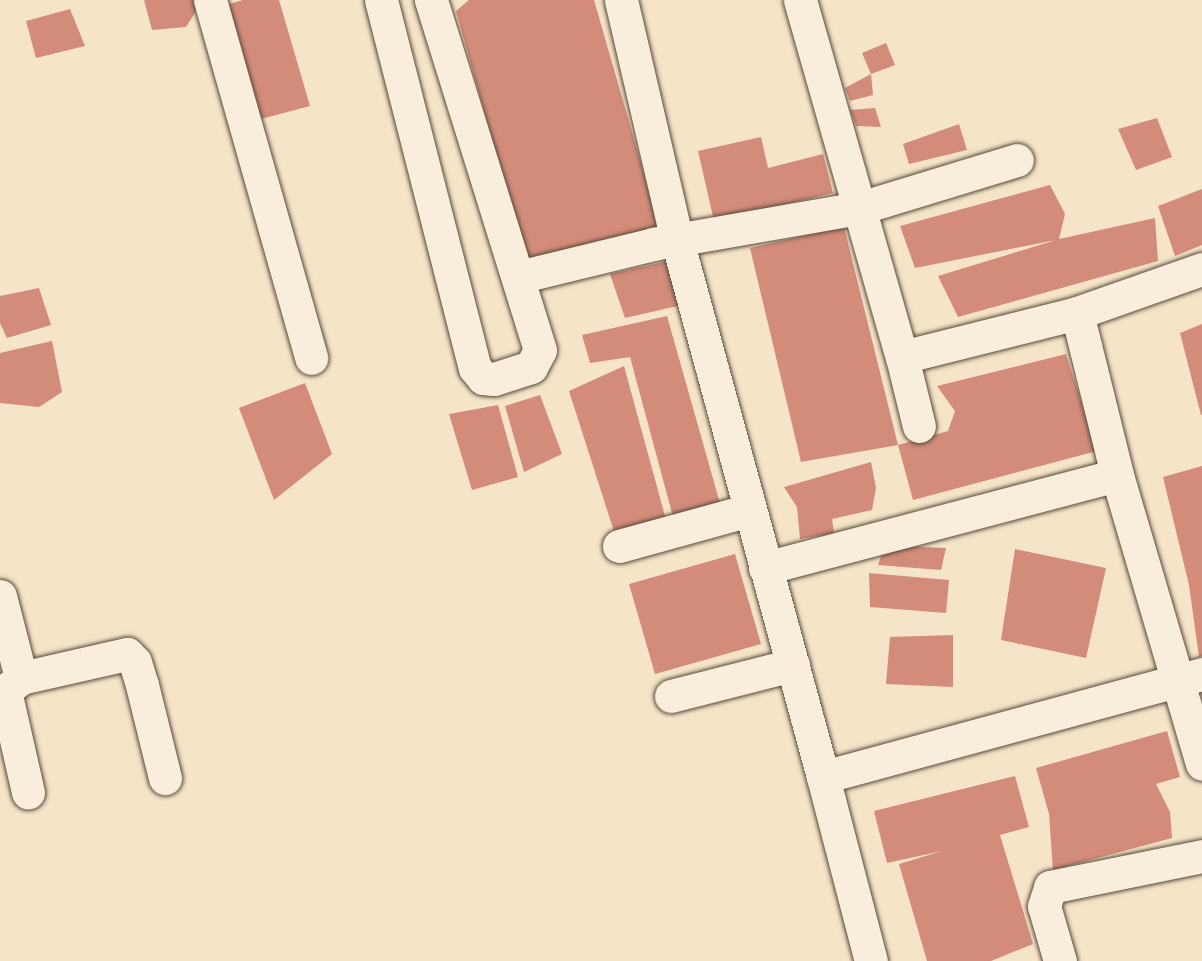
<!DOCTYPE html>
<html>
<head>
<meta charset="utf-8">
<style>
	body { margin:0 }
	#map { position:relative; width:1202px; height:961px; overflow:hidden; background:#f6e4c8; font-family:Cardo,serif }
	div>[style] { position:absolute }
	.building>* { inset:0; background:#d38c79 }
	.roads { filter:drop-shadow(0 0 2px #56493a) drop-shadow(0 0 2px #56493a) }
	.minor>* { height:33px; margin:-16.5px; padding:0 16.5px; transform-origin:16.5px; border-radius:16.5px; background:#f9eddb }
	span { translate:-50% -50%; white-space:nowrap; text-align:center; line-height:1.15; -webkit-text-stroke:4.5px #f9eddb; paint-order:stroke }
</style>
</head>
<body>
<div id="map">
	<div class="building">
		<i style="clip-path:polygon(144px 0,202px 0,202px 2px,186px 27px,152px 30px)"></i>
		<i style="clip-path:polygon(243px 0,279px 0,310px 106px,261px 119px,229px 4px)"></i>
		<i style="clip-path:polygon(469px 0,594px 0,660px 229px,596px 241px,600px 257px,530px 274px,456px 11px)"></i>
		<i style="clip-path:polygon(70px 9px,85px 46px,36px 58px,26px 21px)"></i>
		<i style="clip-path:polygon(886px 43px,895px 65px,871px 74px,862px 53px)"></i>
		<i style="clip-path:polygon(871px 74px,873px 95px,850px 101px,845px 88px)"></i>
		<i style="clip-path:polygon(875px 108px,881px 127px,856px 126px,850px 110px)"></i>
		<i style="clip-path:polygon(1157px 118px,1172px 157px,1136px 170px,1118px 129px)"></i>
		<i style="clip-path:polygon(959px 124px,967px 150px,909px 164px,903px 144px)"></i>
		<i style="clip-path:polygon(761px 137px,768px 168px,823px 154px,833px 193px,714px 221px,698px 151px)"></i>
		<i style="clip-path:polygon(1050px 185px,1065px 214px,1059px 239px,1155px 218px,1158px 261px,958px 317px,938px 276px,1056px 240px,915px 268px,900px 226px)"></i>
		<i style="clip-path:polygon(1202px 189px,1202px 245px,1175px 256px,1158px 206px)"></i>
		<i style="clip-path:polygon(844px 227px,898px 445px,801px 462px,750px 248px)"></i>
		<i style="clip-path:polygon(673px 260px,682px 305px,625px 318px,610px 274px)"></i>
		<i style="clip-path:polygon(39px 288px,51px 325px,7px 338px,0 323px,0 296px)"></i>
		<i style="clip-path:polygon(667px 316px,723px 514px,676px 528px,630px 357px,590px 363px,582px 335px)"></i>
		<i style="clip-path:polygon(1202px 324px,1202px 415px,1201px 415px,1180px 333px)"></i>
		<i style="clip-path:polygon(52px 341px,62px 392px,39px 407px,0 403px,0 353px)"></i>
		<i style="clip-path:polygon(1066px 354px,1097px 451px,913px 500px,898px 445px,948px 431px,955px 411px,937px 386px)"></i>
		<i style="clip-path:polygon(624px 366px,668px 527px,618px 544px,569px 391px)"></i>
		<i style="clip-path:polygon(305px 383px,332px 454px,274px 500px,239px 408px)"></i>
		<i style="clip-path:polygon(540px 395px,562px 454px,524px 472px,505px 406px)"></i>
		<i style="clip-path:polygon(498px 405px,518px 477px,472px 490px,449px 414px)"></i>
		<i style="clip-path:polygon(871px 462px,876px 488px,872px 510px,832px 519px,834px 533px,800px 539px,797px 507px,784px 487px)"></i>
		<i style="clip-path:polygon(1202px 466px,1202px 656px,1199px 657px,1189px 585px,1163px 477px)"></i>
		<i style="clip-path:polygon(885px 545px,946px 548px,941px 570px,878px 565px)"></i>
		<i style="clip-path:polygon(1015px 549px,1106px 568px,1086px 658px,1001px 640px)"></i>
		<i style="clip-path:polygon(735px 554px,761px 644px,655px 674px,629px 584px)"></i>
		<i style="clip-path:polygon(869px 573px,949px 580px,946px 613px,870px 607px)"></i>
		<i style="clip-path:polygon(953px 635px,953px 687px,886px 684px,890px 637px)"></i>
		<i style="clip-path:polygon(1167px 731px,1180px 777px,1156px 784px,1170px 812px,1172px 838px,1053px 870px,1049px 814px,1036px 768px)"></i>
		<i style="clip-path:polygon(1015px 776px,1029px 827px,1000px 835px,1033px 944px,991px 961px,927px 961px,899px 864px,942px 851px,887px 863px,874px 811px)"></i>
	</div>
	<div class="roads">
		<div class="minor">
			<i style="left:210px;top:0;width:372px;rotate:74.2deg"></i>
			<i style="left:381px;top:0;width:380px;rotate:75.7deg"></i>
			<i style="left:475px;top:368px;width:13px;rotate:51deg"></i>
			<i style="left:483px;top:378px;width:11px;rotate:5deg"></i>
			<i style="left:494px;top:379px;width:39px;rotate:-18deg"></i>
			<i style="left:531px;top:367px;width:19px;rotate:-62deg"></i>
			<i style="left:540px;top:350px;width:367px;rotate:-107.3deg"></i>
			<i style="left:621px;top:0;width:246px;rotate:76.9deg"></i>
			<i style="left:677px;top:240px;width:556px;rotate:74.79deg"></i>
			<i style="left:823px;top:777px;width:393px;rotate:-15.2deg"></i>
			<i style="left:800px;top:0;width:371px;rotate:74.1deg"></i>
			<i style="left:902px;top:357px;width:180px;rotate:-14.1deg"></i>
			<i style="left:1202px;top:269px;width:133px;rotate:160.6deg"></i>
			<i style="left:1077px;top:313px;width:167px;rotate:76.1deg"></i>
			<i style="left:1117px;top:475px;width:301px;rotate:73.6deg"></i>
			<i style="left:518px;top:277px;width:139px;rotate:-13.7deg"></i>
			<i style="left:653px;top:244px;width:210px;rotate:-9.9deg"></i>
			<i style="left:860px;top:208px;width:164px;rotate:-17deg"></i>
			<i style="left:902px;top:357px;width:71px;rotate:76.2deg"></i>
			<i style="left:619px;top:546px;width:136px;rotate:-15.4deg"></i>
			<i style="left:765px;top:568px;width:364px;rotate:-14.8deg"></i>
			<i style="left:0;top:596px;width:85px;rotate:75.6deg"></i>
			<i style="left:21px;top:678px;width:21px;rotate:141deg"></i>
			<i style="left:5px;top:691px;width:104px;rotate:77.2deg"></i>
			<i style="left:21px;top:678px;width:109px;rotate:-12.8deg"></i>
			<i style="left:127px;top:654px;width:11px;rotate:45deg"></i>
			<i style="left:135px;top:662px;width:24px;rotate:73deg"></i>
			<i style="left:142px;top:685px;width:96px;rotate:76.1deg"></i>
			<i style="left:671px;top:696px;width:126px;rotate:-14.3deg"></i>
			<i style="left:823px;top:777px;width:190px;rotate:75.4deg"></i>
			<i style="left:1060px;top:961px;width:57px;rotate:-106.2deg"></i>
			<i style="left:1044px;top:906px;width:20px;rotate:-72deg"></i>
			<i style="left:1050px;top:887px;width:155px;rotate:-11.5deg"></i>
		</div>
	</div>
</div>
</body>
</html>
